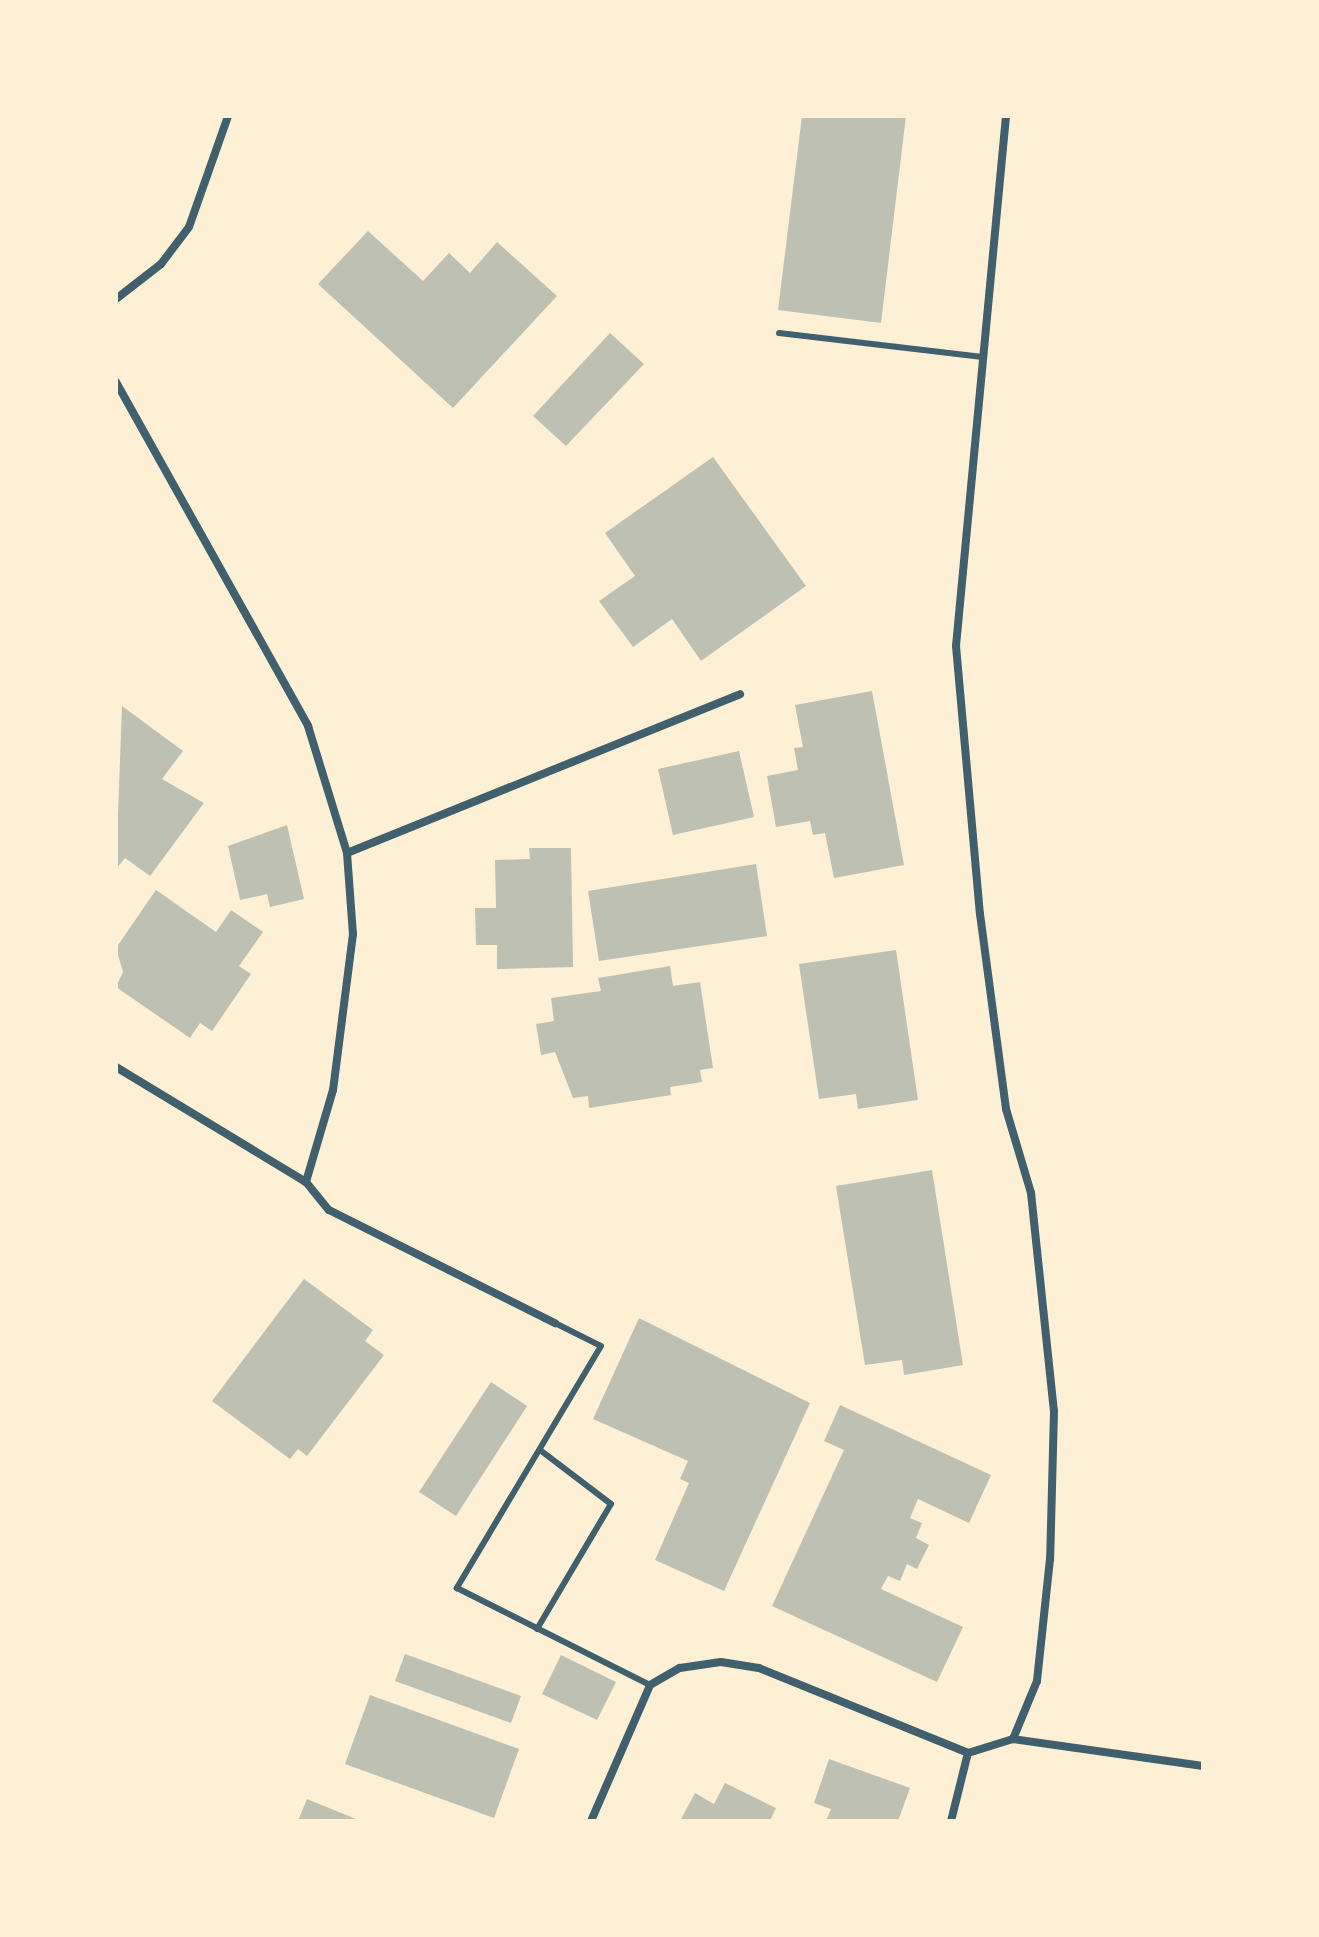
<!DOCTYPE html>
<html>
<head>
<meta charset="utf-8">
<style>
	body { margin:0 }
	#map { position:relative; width:1319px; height:1937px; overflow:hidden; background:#fdf0d5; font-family:"PT Serif",serif }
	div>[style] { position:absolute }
	.building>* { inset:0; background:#bec0b2 }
	.service>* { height:6px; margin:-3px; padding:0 3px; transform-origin:3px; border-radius:3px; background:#3f606c }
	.minor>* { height:8px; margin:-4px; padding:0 4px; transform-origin:4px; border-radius:4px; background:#3f606c }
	span { translate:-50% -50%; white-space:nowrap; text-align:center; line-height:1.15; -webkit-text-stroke:8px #fdf0d5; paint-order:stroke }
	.frame { position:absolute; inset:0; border:118px solid #fdf0d5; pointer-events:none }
</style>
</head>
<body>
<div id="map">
	<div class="building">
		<i style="clip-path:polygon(802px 116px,906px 116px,881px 323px,778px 310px)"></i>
		<i style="clip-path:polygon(368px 231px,423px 281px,449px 253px,470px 273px,497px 242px,557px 296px,453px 408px,318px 284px)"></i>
		<i style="clip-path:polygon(610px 333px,644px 364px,566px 446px,533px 416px)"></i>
		<i style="clip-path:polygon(713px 457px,806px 586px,701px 661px,672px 619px,633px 647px,599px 601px,635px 576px,605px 533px)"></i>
		<i style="clip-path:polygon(872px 691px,904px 865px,834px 878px,825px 833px,813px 835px,810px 821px,776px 827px,767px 776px,798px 770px,794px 748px,803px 747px,795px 705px)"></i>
		<i style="clip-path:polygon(122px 706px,183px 751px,162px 779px,204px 803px,150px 876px,125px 858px,116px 869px)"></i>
		<i style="clip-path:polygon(739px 751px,754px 817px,673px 835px,658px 769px)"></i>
		<i style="clip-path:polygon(287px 825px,304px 899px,270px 907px,267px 894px,240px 900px,228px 846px)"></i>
		<i style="clip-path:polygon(529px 848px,571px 848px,573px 967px,497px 969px,497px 945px,476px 945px,475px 908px,496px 908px,495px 860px,530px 859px)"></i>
		<i style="clip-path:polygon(756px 864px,767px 936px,599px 961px,588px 891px)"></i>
		<i style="clip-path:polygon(156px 890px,216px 932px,231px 910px,263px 932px,239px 966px,251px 974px,212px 1031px,200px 1023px,190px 1038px,116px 987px,123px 972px,116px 948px)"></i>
		<i style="clip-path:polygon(896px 950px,918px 1100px,858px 1109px,856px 1094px,819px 1099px,799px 964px)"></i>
		<i style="clip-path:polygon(670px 966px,673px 986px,700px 982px,713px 1068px,700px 1070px,702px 1082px,670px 1087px,671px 1095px,589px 1108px,588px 1096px,573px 1098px,555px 1052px,541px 1055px,536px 1024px,554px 1021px,551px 998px,601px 991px,598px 978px)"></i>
		<i style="clip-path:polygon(932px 1170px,963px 1365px,904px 1375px,902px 1360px,865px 1365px,836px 1186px)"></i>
		<i style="clip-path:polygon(304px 1279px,373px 1330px,365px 1341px,384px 1355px,307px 1456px,298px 1449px,290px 1459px,212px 1401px)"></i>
		<i style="clip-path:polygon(639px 1318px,810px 1403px,724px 1591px,655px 1560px,689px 1483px,680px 1479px,688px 1461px,593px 1419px)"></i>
		<i style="clip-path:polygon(491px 1382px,527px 1406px,456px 1516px,419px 1492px)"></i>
		<i style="clip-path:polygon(840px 1405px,991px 1475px,969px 1523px,918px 1499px,910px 1518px,922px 1523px,916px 1538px,929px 1545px,917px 1569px,907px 1564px,900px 1581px,888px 1576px,881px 1589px,963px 1627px,937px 1682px,772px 1606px,844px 1450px,824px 1441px)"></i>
		<i style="clip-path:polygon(405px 1654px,521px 1696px,511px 1723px,395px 1681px)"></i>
		<i style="clip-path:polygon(561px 1655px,616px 1682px,597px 1720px,542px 1694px)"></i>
		<i style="clip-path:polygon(370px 1695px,519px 1749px,494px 1818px,345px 1764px)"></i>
		<i style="clip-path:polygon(829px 1759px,910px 1788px,898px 1821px,826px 1821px,831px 1809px,814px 1803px)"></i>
		<i style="clip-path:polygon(725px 1783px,776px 1808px,770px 1821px,680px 1821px,695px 1793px,714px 1804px)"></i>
		<i style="clip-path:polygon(307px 1799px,361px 1821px,298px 1821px)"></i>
	</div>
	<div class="service">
		<i style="left:779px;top:333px;width:205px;rotate:6.7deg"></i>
		<i style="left:555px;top:1323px;width:51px;rotate:26.6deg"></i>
		<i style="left:601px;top:1346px;width:282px;rotate:120.8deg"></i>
		<i style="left:457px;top:1588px;width:216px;rotate:26.7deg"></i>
		<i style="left:537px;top:1629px;width:145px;rotate:-59.4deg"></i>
		<i style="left:611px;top:1504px;width:89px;rotate:-142.7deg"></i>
	</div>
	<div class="minor">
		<i style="left:1006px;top:116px;width:532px;rotate:95.39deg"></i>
		<i style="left:956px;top:646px;width:269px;rotate:84.9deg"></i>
		<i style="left:980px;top:914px;width:197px;rotate:82.4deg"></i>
		<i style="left:1006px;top:1109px;width:88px;rotate:73.4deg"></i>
		<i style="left:1031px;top:1193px;width:219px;rotate:84deg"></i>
		<i style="left:1054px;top:1411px;width:148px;rotate:91.5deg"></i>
		<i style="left:1050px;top:1559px;width:123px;rotate:96.1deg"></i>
		<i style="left:1037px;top:1681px;width:63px;rotate:112.5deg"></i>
		<i style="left:116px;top:299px;width:57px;rotate:-37.9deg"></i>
		<i style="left:161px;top:264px;width:46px;rotate:-52.9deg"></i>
		<i style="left:189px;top:227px;width:118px;rotate:-70.6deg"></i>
		<i style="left:116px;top:382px;width:394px;rotate:60.8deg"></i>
		<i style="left:308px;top:726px;width:133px;rotate:72.9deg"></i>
		<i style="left:347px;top:853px;width:81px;rotate:85.8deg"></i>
		<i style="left:353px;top:934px;width:157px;rotate:97.3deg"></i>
		<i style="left:333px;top:1090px;width:96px;rotate:106.4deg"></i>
		<i style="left:347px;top:853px;width:424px;rotate:-22deg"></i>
		<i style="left:116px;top:1067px;width:222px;rotate:31.2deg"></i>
		<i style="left:306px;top:1182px;width:36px;rotate:51deg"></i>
		<i style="left:329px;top:1210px;width:253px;rotate:26.6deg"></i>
		<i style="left:591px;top:1821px;width:148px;rotate:-66.5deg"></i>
		<i style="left:650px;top:1685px;width:34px;rotate:-30deg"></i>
		<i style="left:680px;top:1668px;width:41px;rotate:-8.3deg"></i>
		<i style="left:721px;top:1662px;width:38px;rotate:9deg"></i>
		<i style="left:759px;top:1668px;width:226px;rotate:22.1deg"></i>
		<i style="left:968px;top:1753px;width:47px;rotate:-17.3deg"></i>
		<i style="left:1013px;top:1739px;width:192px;rotate:8.1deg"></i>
		<i style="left:951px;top:1821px;width:70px;rotate:-76deg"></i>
	</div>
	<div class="frame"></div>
</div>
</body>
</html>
